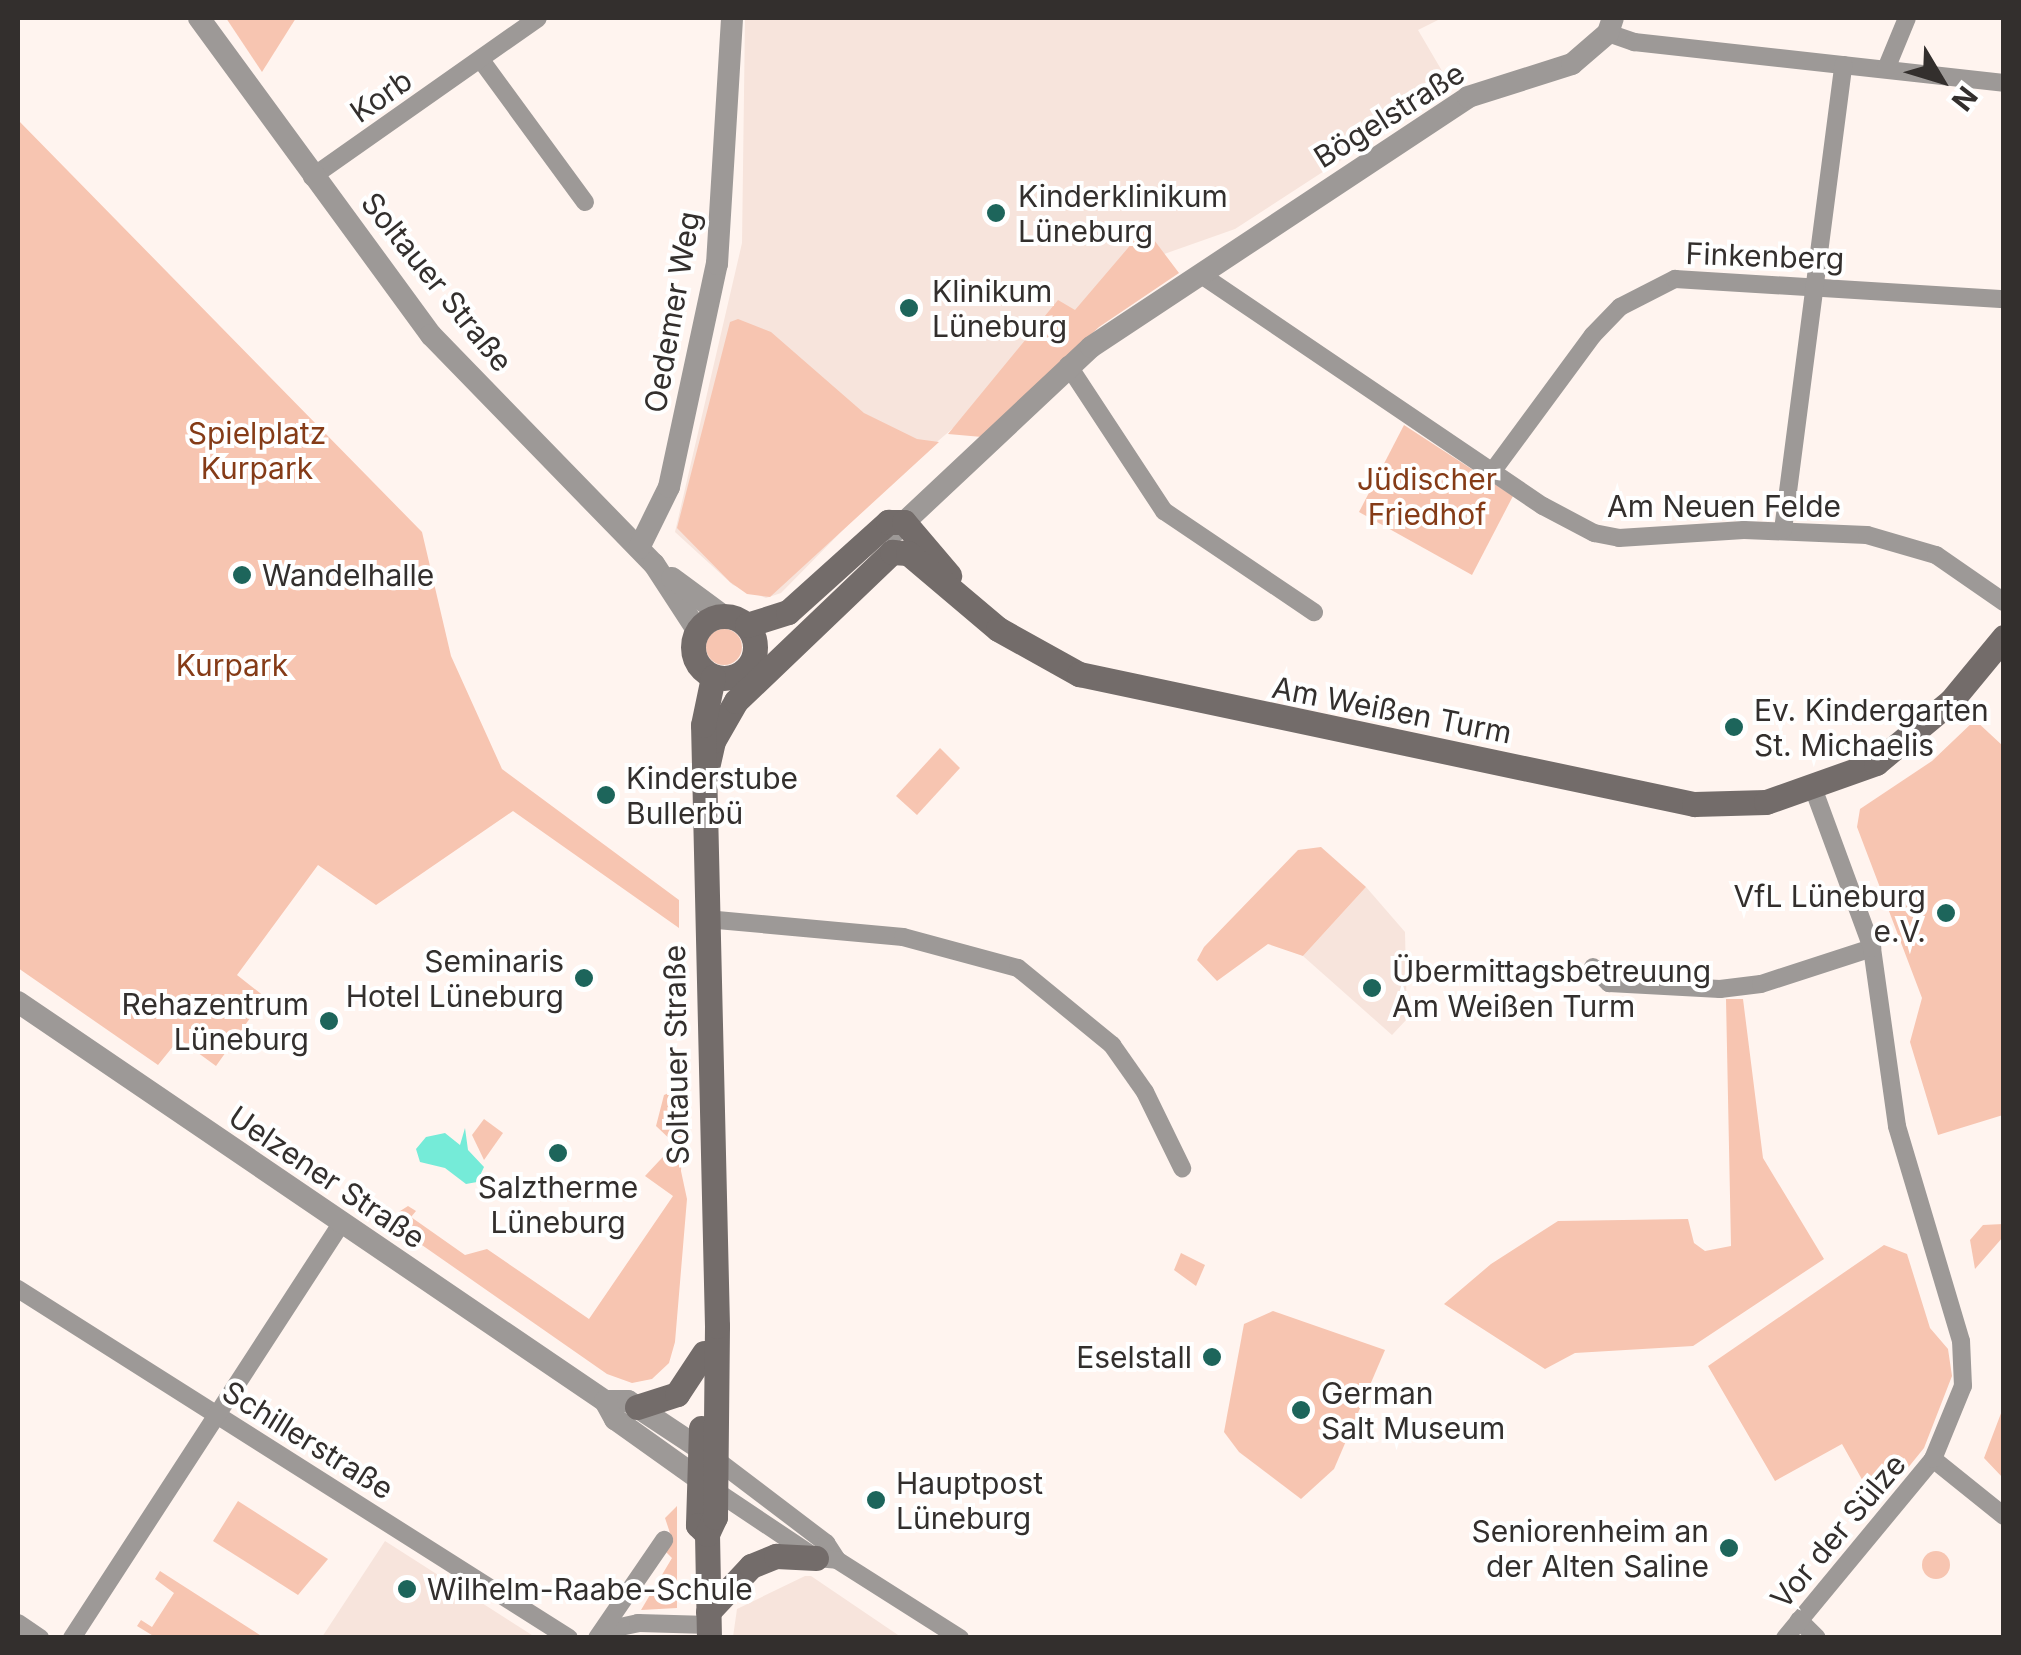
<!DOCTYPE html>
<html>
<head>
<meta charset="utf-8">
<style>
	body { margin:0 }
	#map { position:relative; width:2021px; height:1655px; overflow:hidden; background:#fff4ef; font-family:Inter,sans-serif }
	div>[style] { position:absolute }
	.built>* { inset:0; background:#f7e4dc }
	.green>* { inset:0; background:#f7c5b1 }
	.round { border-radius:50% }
	.water>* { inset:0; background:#75ebd8 }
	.minor>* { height:18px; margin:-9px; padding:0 9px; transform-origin:9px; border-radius:9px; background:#9d9997 }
	.tertiary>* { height:22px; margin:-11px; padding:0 11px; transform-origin:11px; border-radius:11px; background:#9d9997 }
	.secondary>* { height:25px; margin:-12.5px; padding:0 12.5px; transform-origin:12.5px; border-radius:12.5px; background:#736c6a }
	.secondary>.ring { margin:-12.5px; padding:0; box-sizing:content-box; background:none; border:25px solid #736c6a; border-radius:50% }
	.dots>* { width:28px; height:28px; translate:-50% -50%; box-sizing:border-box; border:5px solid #fff; border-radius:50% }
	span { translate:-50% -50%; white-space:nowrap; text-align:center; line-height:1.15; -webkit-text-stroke:8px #fff; paint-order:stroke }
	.street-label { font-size:30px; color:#332f2d }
	.poi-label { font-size:30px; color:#332f2d }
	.left { translate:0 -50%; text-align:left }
	.right { translate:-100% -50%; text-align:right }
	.park-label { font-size:30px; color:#853b17 }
	.frame { position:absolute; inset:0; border:20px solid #332f2d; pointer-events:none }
	.north { position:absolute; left:1891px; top:30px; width:100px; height:100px; -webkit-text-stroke:8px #fff; paint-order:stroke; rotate:128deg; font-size:28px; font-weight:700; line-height:40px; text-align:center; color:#332f2d }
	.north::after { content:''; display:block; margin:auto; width:35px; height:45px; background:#332f2d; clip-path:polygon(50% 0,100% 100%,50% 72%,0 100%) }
</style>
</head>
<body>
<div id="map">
	<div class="built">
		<i style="clip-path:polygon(745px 18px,1442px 18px,1418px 30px,1452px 88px,1235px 229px,1150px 259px,888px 484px,781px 593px,766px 598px,733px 585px,675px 532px,742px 243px)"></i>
		<i style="clip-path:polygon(1366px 887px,1405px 932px,1407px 1019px,1392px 1035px,1303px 956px)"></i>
		<i style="clip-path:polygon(385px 1541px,535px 1637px,322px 1637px)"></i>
		<i style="clip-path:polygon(805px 1576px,811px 1576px,901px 1637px,733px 1637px,737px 1609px)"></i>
	</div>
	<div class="green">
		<i style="clip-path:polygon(226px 18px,296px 18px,262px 72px)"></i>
		<i style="clip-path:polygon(18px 120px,422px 532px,451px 656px,502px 769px,679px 900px,679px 928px,513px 811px,376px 905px,318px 865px,237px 975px,265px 997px,216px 1066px,179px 1039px,158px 1065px,18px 968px)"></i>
		<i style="clip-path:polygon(1145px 228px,1179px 273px,1099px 327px,982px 437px,948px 434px,1058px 300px,1075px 310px)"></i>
		<i style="clip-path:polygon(738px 319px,771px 332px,864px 413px,917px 439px,939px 442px,770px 597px,747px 594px,730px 582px,677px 528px,730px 322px)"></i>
		<i style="clip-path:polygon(1404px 425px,1513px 496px,1472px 575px,1359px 512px)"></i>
		<i class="round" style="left:706px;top:629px;width:36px;height:36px"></i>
		<i style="clip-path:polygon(1975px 720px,2003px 746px,2003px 1115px,1938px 1135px,1910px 1042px,1922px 998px,1857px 827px,1860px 809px,1932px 761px)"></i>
		<i style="clip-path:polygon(940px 748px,960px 768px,917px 815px,896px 796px)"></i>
		<i style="clip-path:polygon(1321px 847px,1366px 887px,1303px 956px,1268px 944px,1217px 981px,1197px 960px,1204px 947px,1298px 850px)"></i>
		<i style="clip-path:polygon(1726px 999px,1743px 999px,1763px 1158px,1824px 1259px,1693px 1346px,1575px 1353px,1545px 1369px,1444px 1304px,1491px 1264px,1558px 1221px,1688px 1219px,1694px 1243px,1705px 1251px,1731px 1246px)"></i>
		<i style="clip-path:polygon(685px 1086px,681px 1171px,687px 1199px,675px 1342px,669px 1363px,652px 1379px,632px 1383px,607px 1374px,386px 1220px,408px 1206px,416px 1211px,411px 1217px,465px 1255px,487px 1249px,589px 1319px,673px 1196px,645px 1176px,675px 1144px,656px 1126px,664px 1095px)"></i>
		<i style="clip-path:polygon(484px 1119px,503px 1133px,484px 1160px,472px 1135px)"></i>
		<i style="clip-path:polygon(2003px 1224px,2003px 1237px,1975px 1269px,1970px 1240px,1983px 1225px)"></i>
		<i style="clip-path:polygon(1884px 1245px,1907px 1254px,1930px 1328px,1948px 1349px,1952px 1376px,1924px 1448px,1877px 1506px,1842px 1444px,1775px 1481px,1708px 1366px)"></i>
		<i style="clip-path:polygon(1181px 1253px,1205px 1265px,1196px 1286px,1174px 1270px)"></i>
		<i style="clip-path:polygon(1273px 1311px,1385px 1350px,1334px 1469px,1301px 1499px,1239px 1452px,1224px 1432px,1244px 1324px)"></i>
		<i style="clip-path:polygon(2003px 1380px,2003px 1478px,1984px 1458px,2003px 1408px)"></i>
		<i style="clip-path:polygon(238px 1501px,328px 1559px,298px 1595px,213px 1541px)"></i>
		<i style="clip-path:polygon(677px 1506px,677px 1608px,641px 1610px,672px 1558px,663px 1549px,671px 1536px,665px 1518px)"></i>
		<i class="round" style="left:1922px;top:1551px;width:28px;height:28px"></i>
		<i style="clip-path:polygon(160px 1571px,263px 1637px,155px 1637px,137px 1626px,141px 1620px,152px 1627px,174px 1593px,155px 1579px)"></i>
	</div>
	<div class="water">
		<i style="clip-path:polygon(465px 1128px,468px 1150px,484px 1167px,477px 1182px,466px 1184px,445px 1168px,420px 1162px,416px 1149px,426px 1137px,445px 1133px,460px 1145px)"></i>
	</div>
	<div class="minor">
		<i style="left:1608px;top:33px;width:28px;rotate:19deg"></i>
		<i style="left:1634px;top:42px;width:372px;rotate:6.3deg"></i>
		<i style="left:481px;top:60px;width:176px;rotate:53.8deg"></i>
		<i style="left:1886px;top:69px;width:55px;rotate:-67.6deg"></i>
		<i style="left:312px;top:177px;width:276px;rotate:-35.1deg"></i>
		<i style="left:1203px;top:276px;width:410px;rotate:34.1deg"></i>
		<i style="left:1543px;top:506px;width:58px;rotate:27.9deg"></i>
		<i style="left:1594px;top:533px;width:25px;rotate:11deg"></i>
		<i style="left:1619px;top:538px;width:125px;rotate:-3.7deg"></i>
		<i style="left:1744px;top:530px;width:123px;rotate:2.3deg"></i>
		<i style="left:1867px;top:535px;width:72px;rotate:16.2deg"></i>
		<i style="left:1936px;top:555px;width:83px;rotate:34.7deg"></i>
		<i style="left:1068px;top:365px;width:175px;rotate:56.7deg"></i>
		<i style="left:1164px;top:511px;width:181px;rotate:34deg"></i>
		<i style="left:1492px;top:472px;width:170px;rotate:-53.6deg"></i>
		<i style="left:1593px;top:335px;width:39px;rotate:-46deg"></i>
		<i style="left:1620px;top:307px;width:62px;rotate:-27deg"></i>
		<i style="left:1675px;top:279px;width:330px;rotate:3.5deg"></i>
		<i style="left:1783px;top:530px;width:469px;rotate:-82.6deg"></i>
		<i style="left:706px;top:919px;width:198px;rotate:5.2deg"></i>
		<i style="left:903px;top:937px;width:119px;rotate:15.1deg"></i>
		<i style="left:1018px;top:968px;width:122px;rotate:39.3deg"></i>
		<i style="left:1112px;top:1045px;width:57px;rotate:54.9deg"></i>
		<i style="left:1145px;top:1092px;width:85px;rotate:64deg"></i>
		<i style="left:1593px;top:967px;width:23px;rotate:45deg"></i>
		<i style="left:1609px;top:983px;width:111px;rotate:3.1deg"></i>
		<i style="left:1720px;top:989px;width:41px;rotate:-7deg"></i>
		<i style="left:1761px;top:984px;width:117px;rotate:-18deg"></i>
		<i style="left:18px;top:1289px;width:652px;rotate:32.35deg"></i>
		<i style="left:1933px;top:1459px;width:91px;rotate:38.8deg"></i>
		<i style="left:718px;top:1461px;width:136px;rotate:37.2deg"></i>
		<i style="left:826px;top:1543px;width:20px;rotate:57deg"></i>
		<i style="left:716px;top:1491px;width:120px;rotate:33.8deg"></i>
		<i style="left:816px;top:1558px;width:21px;rotate:5deg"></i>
		<i style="left:837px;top:1560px;width:146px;rotate:32.4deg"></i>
		<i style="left:1799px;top:1620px;width:25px;rotate:45deg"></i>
		<i style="left:18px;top:1623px;width:27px;rotate:34deg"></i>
		<i style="left:606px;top:1630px;width:33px;rotate:-12deg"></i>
		<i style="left:638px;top:1623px;width:71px;rotate:1.6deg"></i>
		<i style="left:72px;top:1638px;width:495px;rotate:-57deg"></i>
		<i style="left:597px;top:1638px;width:119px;rotate:-55.6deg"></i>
		<i style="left:1785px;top:1638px;width:232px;rotate:-50.4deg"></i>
		<i style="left:1933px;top:1459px;width:79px;rotate:-67.7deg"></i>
		<i style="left:1963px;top:1386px;width:45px;rotate:-92.5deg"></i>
		<i style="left:1961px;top:1341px;width:224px;rotate:-106.6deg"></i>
		<i style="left:1897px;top:1126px;width:180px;rotate:-98deg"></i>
		<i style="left:1872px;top:948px;width:168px;rotate:-110.2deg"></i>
	</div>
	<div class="tertiary">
		<i style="left:199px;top:18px;width:393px;rotate:53.8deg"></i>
		<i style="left:431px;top:335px;width:320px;rotate:45.8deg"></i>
		<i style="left:654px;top:564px;width:79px;rotate:56.9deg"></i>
		<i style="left:894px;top:532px;width:270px;rotate:-43.2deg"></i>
		<i style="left:1091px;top:347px;width:452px;rotate:-33.5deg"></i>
		<i style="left:1468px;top:97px;width:109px;rotate:-17.6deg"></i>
		<i style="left:1572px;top:64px;width:48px;rotate:-40.7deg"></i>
		<i style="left:1608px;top:33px;width:16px;rotate:-72deg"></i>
		<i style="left:639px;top:548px;width:68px;rotate:-63.8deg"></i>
		<i style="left:669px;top:487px;width:228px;rotate:-77.9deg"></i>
		<i style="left:717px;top:264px;width:246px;rotate:-86.5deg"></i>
		<i style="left:672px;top:578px;width:62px;rotate:36.5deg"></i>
		<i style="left:18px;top:1002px;width:710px;rotate:34.21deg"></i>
		<i style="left:605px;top:1401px;width:21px;rotate:61deg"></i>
		<i style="left:615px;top:1419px;width:115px;rotate:35.5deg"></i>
		<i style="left:605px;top:1401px;width:23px"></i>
		<i style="left:628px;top:1401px;width:103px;rotate:33.5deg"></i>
	</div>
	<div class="secondary">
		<i class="ring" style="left:693px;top:616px;width:37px;height:37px"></i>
		<i style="left:747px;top:625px;width:43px;rotate:-17.6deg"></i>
		<i style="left:788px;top:612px;width:135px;rotate:-42deg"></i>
		<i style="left:888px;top:522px;width:16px"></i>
		<i style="left:904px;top:522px;width:70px;rotate:49.7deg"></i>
		<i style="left:704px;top:781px;width:41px;rotate:-77.3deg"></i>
		<i style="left:713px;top:741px;width:46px;rotate:-60.1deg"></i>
		<i style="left:736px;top:701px;width:216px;rotate:-43.7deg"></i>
		<i style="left:892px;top:552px;width:16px;rotate:4deg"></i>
		<i style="left:908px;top:553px;width:118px;rotate:40.2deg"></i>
		<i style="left:998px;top:629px;width:93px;rotate:29.1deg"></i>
		<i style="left:1079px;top:674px;width:629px;rotate:11.94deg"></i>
		<i style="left:1694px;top:804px;width:72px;rotate:-1.6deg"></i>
		<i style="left:1766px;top:802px;width:117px;rotate:-19.5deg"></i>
		<i style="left:1876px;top:763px;width:97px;rotate:-39.6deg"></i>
		<i style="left:1951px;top:701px;width:83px;rotate:-50.4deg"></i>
		<i style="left:637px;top:1407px;width:42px;rotate:-18deg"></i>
		<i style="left:677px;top:1394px;width:49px;rotate:-56.6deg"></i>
		<i style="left:701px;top:1428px;width:97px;rotate:91.8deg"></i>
		<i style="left:698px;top:1525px;width:13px;rotate:45deg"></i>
		<i style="left:708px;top:1612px;width:63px;rotate:-46.9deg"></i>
		<i style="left:751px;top:1566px;width:27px;rotate:-22deg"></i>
		<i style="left:776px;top:1556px;width:40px;rotate:2.9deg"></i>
		<i style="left:709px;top:1638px;width:104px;rotate:-91.1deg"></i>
		<i style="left:707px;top:1534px;width:19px;rotate:-65deg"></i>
		<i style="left:715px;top:1517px;width:191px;rotate:-89.4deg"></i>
		<i style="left:717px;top:1326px;width:601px;rotate:-91.33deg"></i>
		<i style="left:703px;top:725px;width:49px;rotate:-78.2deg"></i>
	</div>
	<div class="dots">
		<i style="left:996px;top:213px;background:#1d655b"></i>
		<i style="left:909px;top:308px;background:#1d655b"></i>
		<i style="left:242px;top:575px;background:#1d655b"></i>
		<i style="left:1734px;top:727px;background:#1d655b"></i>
		<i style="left:606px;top:795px;background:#1d655b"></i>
		<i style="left:1946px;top:913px;background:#1d655b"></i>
		<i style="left:584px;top:978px;background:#1d655b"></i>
		<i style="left:1372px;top:988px;background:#1d655b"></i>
		<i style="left:329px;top:1021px;background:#1d655b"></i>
		<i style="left:558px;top:1153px;background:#1d655b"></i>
		<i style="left:1212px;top:1357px;background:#1d655b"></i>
		<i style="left:1301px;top:1410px;background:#1d655b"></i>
		<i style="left:876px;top:1500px;background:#1d655b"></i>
		<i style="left:1729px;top:1548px;background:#1d655b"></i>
		<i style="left:407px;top:1589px;background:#1d655b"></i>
	</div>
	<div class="street-label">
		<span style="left:381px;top:96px;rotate:-35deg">Korb</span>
		<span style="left:1389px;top:115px;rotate:-32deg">Bögelstraße</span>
		<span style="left:1765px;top:256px;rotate:2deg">Finkenberg</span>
		<span style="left:437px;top:282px;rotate:51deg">Soltauer Straße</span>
		<span style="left:672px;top:312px;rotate:-80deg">Oedemer Weg</span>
		<span style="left:1724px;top:506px">Am Neuen Felde</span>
		<span style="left:1392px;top:710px;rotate:11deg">Am Weißen Turm</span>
		<span style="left:676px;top:1055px;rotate:-91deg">Soltauer Straße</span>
		<span style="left:327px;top:1177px;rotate:34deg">Uelzener Straße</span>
		<span style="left:308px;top:1440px;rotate:32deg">Schillerstraße</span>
		<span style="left:1838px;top:1531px;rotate:-50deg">Vor der Sülze</span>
	</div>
	<div class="poi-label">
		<span class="left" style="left:1018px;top:213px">Kinderklinikum<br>Lüneburg</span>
		<span class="left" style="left:932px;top:308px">Klinikum<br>Lüneburg</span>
		<span class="left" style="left:262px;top:575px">Wandelhalle</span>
		<span class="left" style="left:1754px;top:727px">Ev. Kindergarten<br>St. Michaelis</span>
		<span class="left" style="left:626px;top:795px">Kinderstube<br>Bullerbü</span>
		<span class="right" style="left:1926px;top:913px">VfL Lüneburg<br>e.V.</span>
		<span class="right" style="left:564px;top:978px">Seminaris<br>Hotel Lüneburg</span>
		<span class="left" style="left:1392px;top:988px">Übermittagsbetreuung<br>Am Weißen Turm</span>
		<span class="right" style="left:309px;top:1021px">Rehazentrum<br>Lüneburg</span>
		<span style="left:558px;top:1204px">Salztherme<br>Lüneburg</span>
		<span class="right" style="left:1192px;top:1357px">Eselstall</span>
		<span class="left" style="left:1321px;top:1410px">German<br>Salt Museum</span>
		<span class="left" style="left:896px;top:1500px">Hauptpost<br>Lüneburg</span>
		<span class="right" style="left:1709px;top:1548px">Seniorenheim an<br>der Alten Saline</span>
		<span class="left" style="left:427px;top:1589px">Wilhelm-Raabe-Schule</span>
	</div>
	<div class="park-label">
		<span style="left:257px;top:450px">Spielplatz<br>Kurpark</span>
		<span style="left:1427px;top:496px">Jüdischer<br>Friedhof</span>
		<span style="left:232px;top:665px">Kurpark</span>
	</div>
	<div class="frame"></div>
	<div class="north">N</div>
</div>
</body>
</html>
